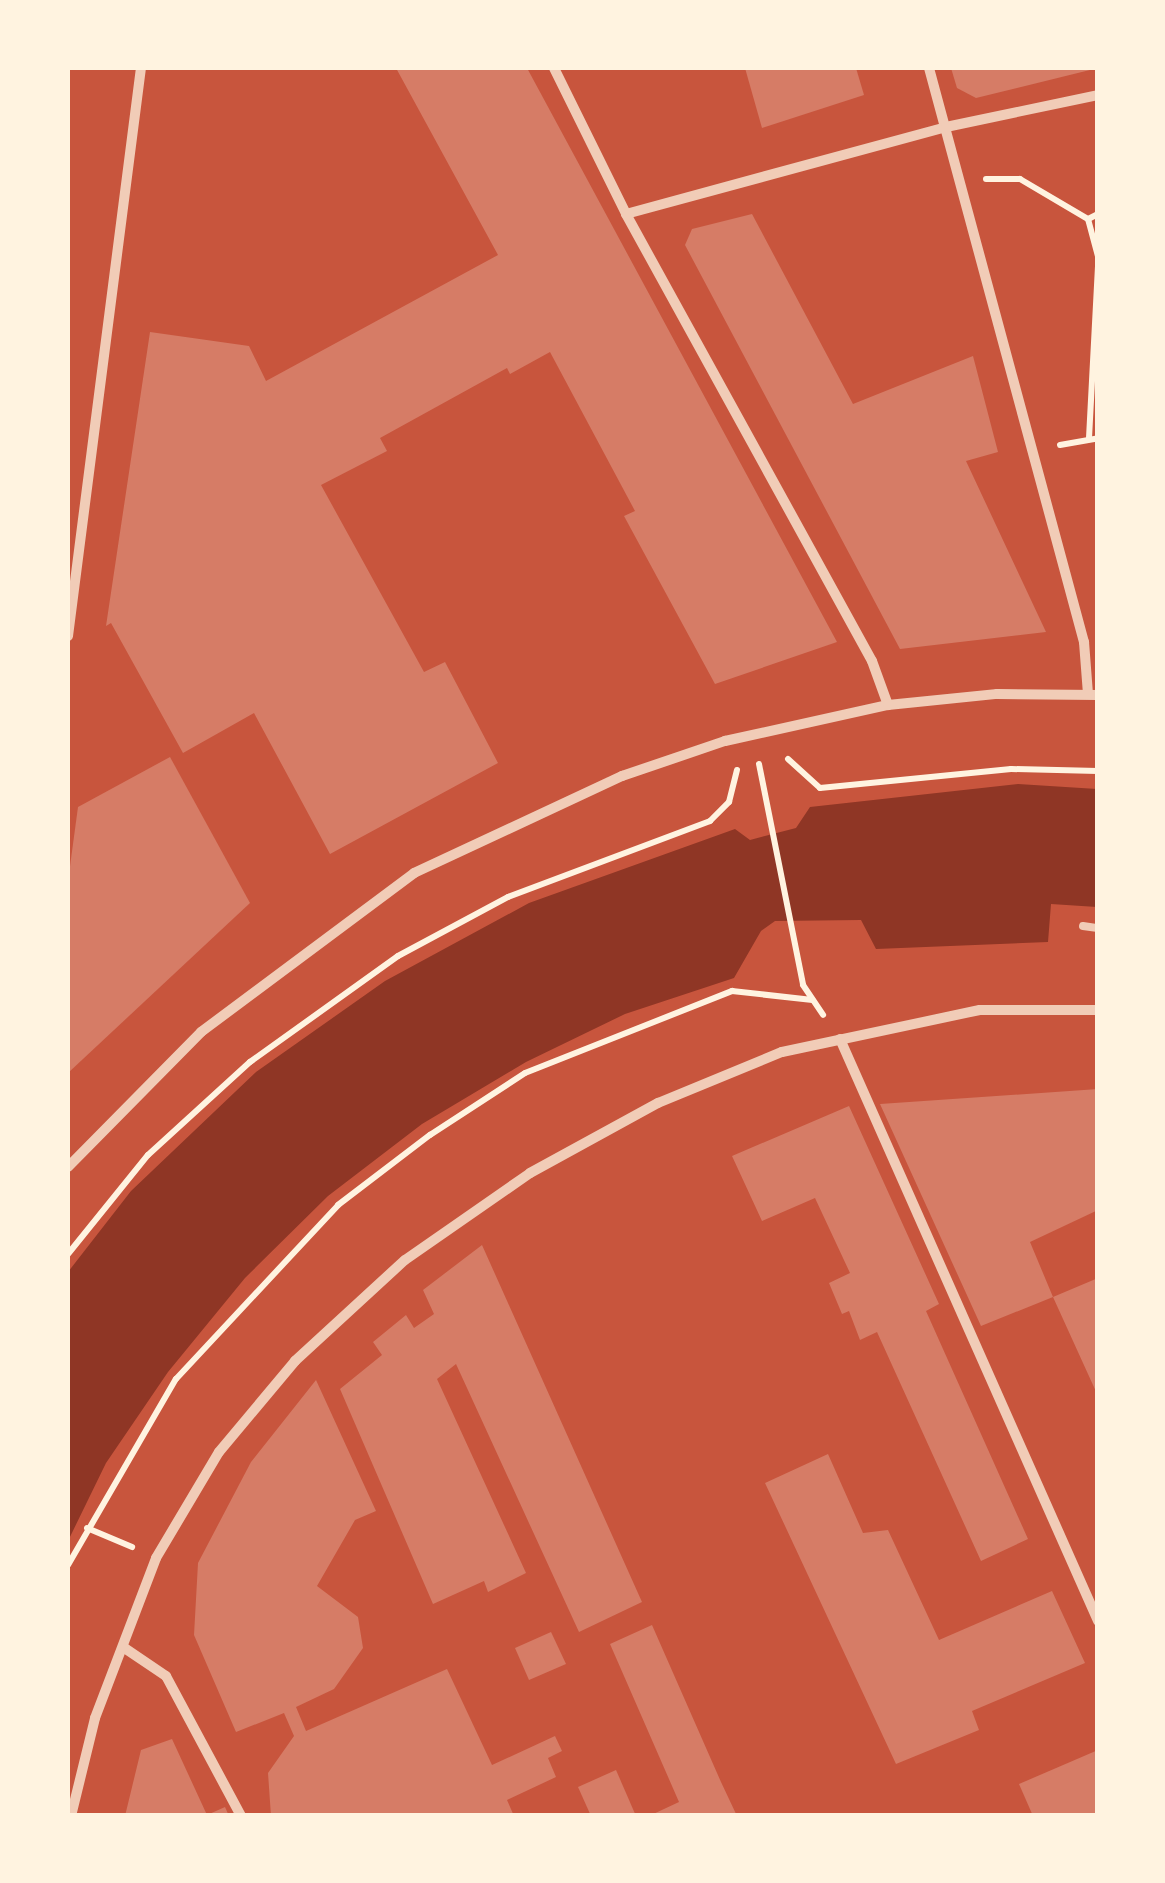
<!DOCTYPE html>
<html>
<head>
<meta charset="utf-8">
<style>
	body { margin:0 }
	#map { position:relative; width:1165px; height:1883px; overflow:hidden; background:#c8553d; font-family:Commissioner,sans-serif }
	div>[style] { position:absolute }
	.water>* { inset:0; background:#8f3625 }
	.building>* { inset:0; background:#d67c66 }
	.path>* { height:6px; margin:-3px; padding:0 3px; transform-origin:3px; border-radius:3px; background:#fff3e0 }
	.service>* { height:8px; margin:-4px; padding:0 4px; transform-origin:4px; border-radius:4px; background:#f1ccb7 }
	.minor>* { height:10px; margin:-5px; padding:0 5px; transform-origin:5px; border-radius:5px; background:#f1ccb7 }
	span { translate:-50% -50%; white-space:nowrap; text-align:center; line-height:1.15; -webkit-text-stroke:8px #fff3e0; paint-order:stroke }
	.frame { position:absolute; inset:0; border:70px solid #fff3e0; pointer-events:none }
</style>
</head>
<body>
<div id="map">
	<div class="water">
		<i style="clip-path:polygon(1018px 784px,1097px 789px,1097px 907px,1051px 904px,1048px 942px,876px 949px,861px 920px,775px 921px,761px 931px,734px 978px,625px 1014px,526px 1062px,422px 1124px,328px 1196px,245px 1278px,168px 1372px,106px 1463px,68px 1541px,68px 1272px,131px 1191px,256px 1072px,385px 981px,529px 903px,735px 829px,750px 840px,796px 828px,810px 807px)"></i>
	</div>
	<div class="building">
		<i style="clip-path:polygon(396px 68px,527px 68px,837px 642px,715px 684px,624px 516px,635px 511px,550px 352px,510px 374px,507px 368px,380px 438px,387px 451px,321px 485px,424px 672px,445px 662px,498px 763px,330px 854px,254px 713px,183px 753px,111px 623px,106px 626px,150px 332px,249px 346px,266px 381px,498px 255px)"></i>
		<i style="clip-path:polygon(745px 68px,856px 68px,864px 95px,762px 128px)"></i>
		<i style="clip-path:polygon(951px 68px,1094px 68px,1094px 69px,976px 98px,957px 88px)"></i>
		<i style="clip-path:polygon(752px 214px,853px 404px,973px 356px,998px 452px,966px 461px,1046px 632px,900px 649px,685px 245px,692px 229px)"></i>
		<i style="clip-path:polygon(170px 757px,250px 903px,68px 1073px,68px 881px,78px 807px)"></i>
		<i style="clip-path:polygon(1098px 1089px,1098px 1210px,1030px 1242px,1053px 1297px,1098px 1278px,1098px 1396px,1053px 1297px,981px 1326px,880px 1104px)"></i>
		<i style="clip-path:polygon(849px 1106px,939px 1304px,926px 1311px,1028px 1539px,981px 1561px,877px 1332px,860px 1340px,849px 1311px,842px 1314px,829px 1283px,850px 1273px,815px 1198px,762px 1221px,732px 1156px)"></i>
		<i style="clip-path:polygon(482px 1245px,642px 1602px,579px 1632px,456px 1364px,437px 1379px,526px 1573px,488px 1592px,484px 1581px,433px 1604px,340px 1389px,382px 1355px,373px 1342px,406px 1315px,414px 1328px,434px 1314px,423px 1290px)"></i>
		<i style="clip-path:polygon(316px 1380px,376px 1511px,355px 1520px,317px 1586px,358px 1617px,363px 1648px,334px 1689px,296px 1707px,306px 1731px,447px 1669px,492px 1765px,555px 1736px,562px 1751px,548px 1758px,556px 1777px,507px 1800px,514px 1816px,271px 1816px,268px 1773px,294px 1736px,284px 1713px,236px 1732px,194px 1635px,198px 1563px,251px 1462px)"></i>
		<i style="clip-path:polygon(828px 1454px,863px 1533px,888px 1530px,939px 1640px,1052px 1591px,1085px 1663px,972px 1711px,979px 1730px,896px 1764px,765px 1483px)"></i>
		<i style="clip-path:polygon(652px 1625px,721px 1782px,737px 1816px,649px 1816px,679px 1802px,610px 1644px)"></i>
		<i style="clip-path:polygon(551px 1632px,566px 1664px,529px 1680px,515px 1648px)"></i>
		<i style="clip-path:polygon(172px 1739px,207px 1815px,225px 1807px,229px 1816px,125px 1816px,141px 1750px)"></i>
		<i style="clip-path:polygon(1098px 1750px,1098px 1816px,1033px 1816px,1019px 1784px)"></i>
		<i style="clip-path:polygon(616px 1770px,636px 1816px,591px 1816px,578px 1787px)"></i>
	</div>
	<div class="path">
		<i style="left:986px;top:179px;width:34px"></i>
		<i style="left:1020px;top:179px;width:79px;rotate:30.5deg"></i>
		<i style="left:1098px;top:214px;width:11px;rotate:153deg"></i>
		<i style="left:1088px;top:219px;width:39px;rotate:75deg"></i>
		<i style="left:1089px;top:438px;width:174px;rotate:-87deg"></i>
		<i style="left:1060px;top:445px;width:39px;rotate:-10deg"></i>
		<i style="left:788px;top:759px;width:43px;rotate:42.2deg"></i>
		<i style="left:820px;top:788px;width:192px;rotate:-5.7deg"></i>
		<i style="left:1011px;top:769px;width:87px;rotate:1.3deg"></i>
		<i style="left:759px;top:764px;width:225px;rotate:78.7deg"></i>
		<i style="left:803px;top:985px;width:36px;rotate:56deg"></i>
		<i style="left:68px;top:1254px;width:127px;rotate:-51.1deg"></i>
		<i style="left:148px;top:1155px;width:138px;rotate:-42.4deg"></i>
		<i style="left:250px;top:1062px;width:182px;rotate:-35.6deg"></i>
		<i style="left:398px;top:956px;width:125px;rotate:-28.2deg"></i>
		<i style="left:508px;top:897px;width:216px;rotate:-20.6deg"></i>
		<i style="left:710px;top:821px;width:27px;rotate:-45deg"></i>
		<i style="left:729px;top:802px;width:33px;rotate:-76deg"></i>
		<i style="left:87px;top:1528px;width:49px;rotate:22.9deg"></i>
		<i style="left:68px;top:1565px;width:215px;rotate:-59.9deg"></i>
		<i style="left:176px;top:1379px;width:238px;rotate:-47deg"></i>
		<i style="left:338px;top:1205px;width:116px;rotate:-37.3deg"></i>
		<i style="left:430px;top:1135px;width:113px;rotate:-33.1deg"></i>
		<i style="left:525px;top:1073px;width:223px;rotate:-21.6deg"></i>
		<i style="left:732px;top:991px;width:81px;rotate:6.4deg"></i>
	</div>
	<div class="service">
		<i style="left:1083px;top:926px;width:15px;rotate:8deg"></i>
	</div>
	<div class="minor">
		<i style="left:554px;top:68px;width:163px;rotate:63.7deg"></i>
		<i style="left:626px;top:214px;width:510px;rotate:61.17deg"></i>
		<i style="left:872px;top:661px;width:47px;rotate:70deg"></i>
		<i style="left:929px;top:68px;width:595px;rotate:74.89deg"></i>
		<i style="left:1084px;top:642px;width:52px;rotate:85.6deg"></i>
		<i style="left:626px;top:214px;width:332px;rotate:-15.2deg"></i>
		<i style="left:946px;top:127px;width:155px;rotate:-11.9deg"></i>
		<i style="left:68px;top:636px;width:573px;rotate:-82.68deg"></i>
		<i style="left:840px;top:1039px;width:637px;rotate:66.09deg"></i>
		<i style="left:68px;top:1167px;width:190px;rotate:-45.4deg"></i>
		<i style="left:201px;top:1032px;width:266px;rotate:-36.7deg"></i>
		<i style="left:414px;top:873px;width:230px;rotate:-25deg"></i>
		<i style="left:622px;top:776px;width:109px;rotate:-18.8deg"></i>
		<i style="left:725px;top:741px;width:167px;rotate:-12.5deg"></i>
		<i style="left:888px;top:705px;width:110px;rotate:-5.8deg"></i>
		<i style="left:997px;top:694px;width:101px;rotate:0.6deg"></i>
		<i style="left:123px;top:1647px;width:52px;rotate:34deg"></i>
		<i style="left:166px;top:1676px;width:159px;rotate:61.8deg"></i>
		<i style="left:71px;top:1816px;width:101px;rotate:-76.2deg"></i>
		<i style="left:95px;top:1718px;width:171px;rotate:-69.1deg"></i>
		<i style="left:156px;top:1558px;width:123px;rotate:-59.3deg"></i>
		<i style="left:219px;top:1452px;width:119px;rotate:-50.1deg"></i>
		<i style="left:295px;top:1361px;width:149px;rotate:-42.6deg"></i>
		<i style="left:405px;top:1260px;width:152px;rotate:-34.8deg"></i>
		<i style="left:530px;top:1173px;width:146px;rotate:-28.7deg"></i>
		<i style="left:658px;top:1103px;width:134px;rotate:-22.4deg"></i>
		<i style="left:782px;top:1052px;width:202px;rotate:-12deg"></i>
		<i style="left:980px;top:1010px;width:118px"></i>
	</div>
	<div class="frame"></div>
</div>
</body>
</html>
